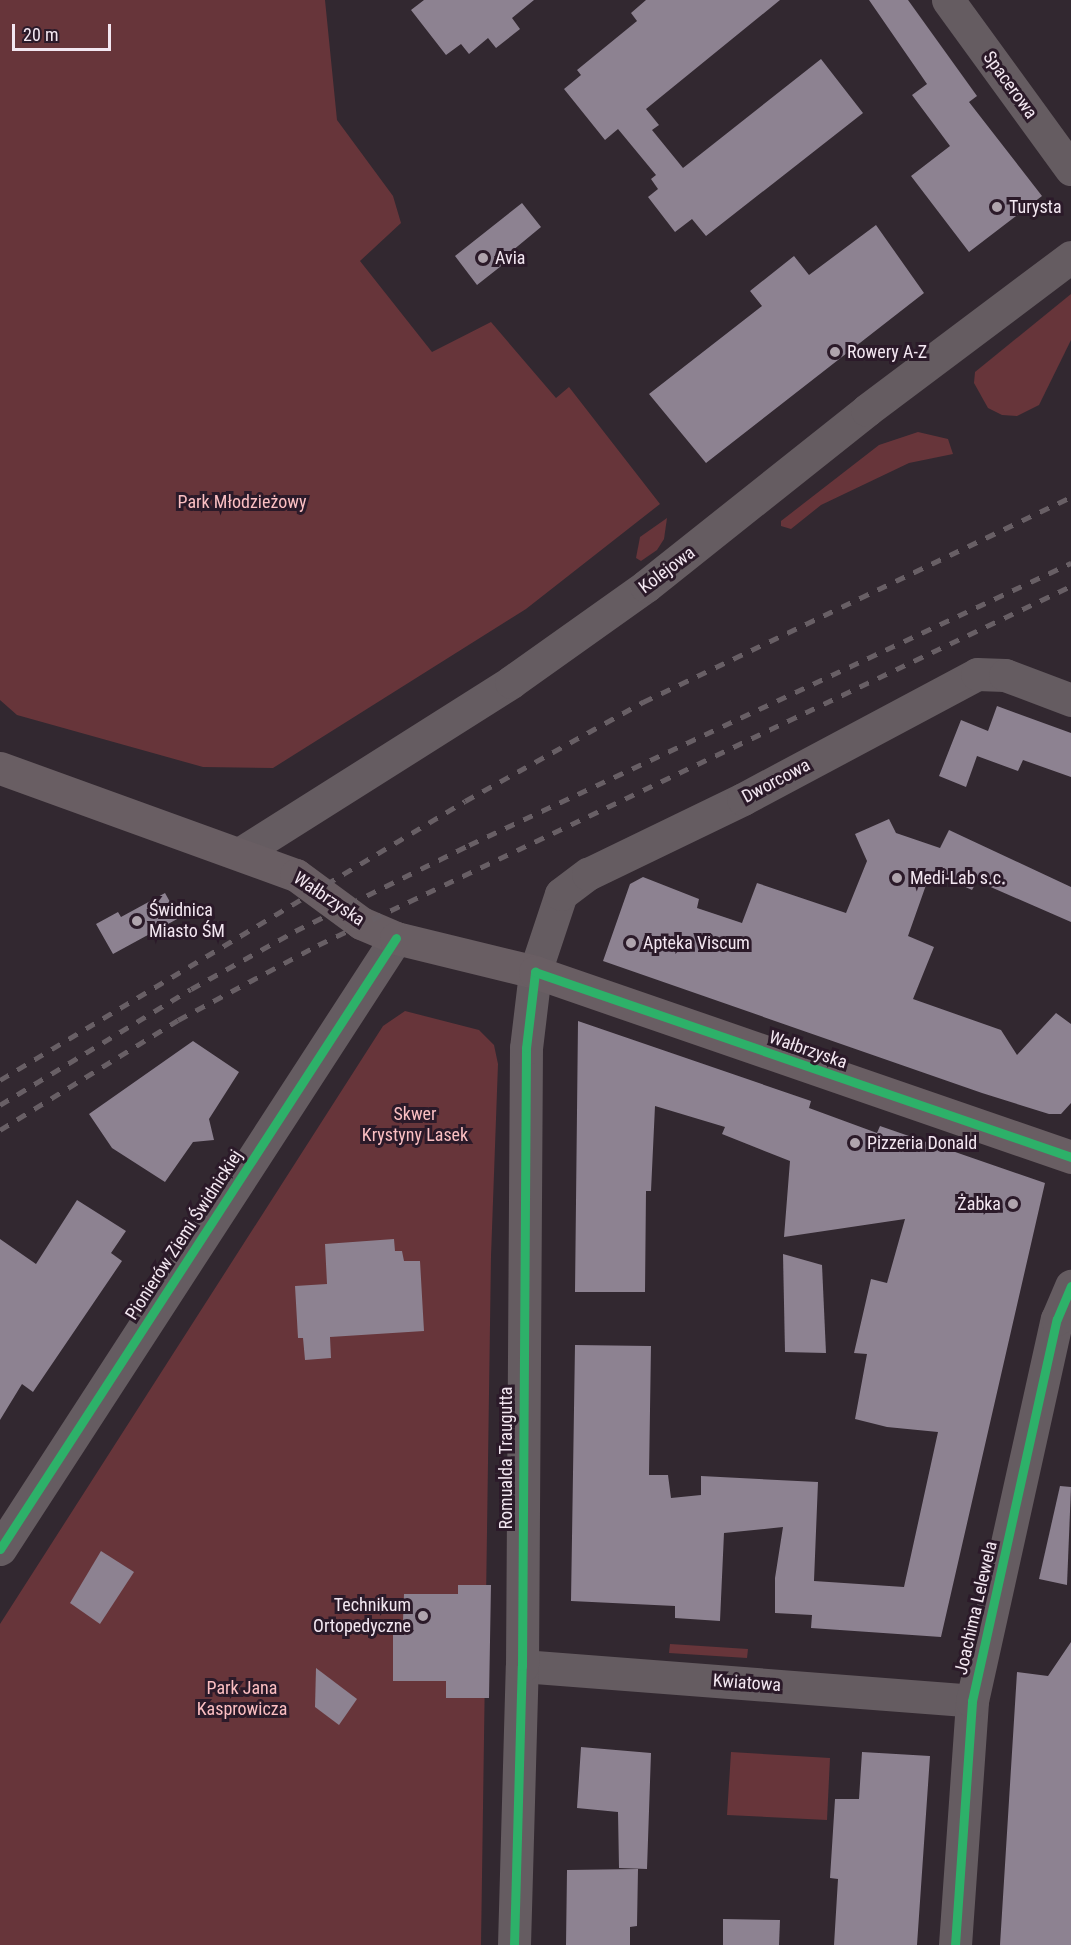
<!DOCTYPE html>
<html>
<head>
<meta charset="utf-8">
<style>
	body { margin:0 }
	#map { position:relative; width:1071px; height:1945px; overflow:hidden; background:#322830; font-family:"Roboto Condensed",sans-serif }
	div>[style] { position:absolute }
	.green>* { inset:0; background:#67353a }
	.building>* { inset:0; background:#8d8291 }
	.street>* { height:33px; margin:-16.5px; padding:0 16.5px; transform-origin:16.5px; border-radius:16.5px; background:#655c61 }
	.secondary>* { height:33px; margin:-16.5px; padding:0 16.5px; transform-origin:16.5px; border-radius:16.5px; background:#695e63 }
	.rail>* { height:4.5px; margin-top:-2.25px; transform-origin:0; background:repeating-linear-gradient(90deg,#685f65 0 10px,transparent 0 20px) }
	.cycleway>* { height:9px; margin:-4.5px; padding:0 4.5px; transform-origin:4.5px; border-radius:4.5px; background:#2db169 }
	.dots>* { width:16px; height:16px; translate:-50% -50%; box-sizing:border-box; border:3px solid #2b1a29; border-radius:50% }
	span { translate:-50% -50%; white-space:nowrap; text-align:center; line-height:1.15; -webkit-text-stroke:6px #2b1a29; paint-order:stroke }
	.street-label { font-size:18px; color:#f3e7f1 }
	.poi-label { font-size:18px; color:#f3e7f1 }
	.left { translate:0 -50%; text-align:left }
	.right { translate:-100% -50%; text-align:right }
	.park-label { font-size:18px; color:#fbbfc2 }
	.scale { position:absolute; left:12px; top:24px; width:99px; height:27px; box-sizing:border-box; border:3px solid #f3e7f1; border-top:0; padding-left:8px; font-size:18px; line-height:21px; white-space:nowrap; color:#f3e7f1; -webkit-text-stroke:4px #2b1a29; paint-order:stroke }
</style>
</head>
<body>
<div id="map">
	<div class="green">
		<i style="clip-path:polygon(0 0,325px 0,337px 120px,393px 196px,401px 223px,360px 261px,432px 352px,491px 322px,556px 398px,569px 387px,660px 504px,526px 609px,273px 768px,203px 767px,17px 715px,0 700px)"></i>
		<i style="clip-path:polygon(1071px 294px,1071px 340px,1039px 405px,1017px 416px,1002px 415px,988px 408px,974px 383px,975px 372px)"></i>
		<i style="clip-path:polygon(918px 432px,948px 439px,953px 454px,909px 463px,821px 505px,791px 529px,781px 526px,781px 521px,879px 445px)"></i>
		<i style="clip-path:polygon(667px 518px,664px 539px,657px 550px,641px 561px,636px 558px,640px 537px)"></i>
		<i style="clip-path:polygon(405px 1011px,479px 1030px,494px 1045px,498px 1064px,491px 1256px,481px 1945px,0 1945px,0 1624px,383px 1026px)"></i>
		<i style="clip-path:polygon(670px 1644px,748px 1649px,747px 1658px,669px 1653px)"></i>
		<i style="clip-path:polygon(731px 1752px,830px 1758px,827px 1820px,727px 1815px)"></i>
	</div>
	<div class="building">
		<i style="clip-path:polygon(424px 0,534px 0,512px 18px,520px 29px,496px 48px,488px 38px,469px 54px,461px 44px,446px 55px,411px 10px)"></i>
		<i style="clip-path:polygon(646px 0,780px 0,646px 109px,659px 125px,652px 130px,683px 168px,821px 59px,863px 113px,706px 236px,692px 219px,675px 232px,648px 197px,658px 189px,651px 179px,656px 175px,618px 129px,605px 140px,564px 89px,581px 75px,577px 70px,637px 21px,631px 13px)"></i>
		<i style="clip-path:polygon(869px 0,908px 0,977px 96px,969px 102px,1042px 196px,969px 252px,911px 176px,950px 146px,912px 95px,927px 84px)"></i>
		<i style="clip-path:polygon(522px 203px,541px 227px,507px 255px,510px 259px,477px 285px,455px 256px)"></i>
		<i style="clip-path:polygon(876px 225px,924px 293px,706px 463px,649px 394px,762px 306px,750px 291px,794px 256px,809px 275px)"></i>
		<i style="clip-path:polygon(997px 706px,1071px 733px,1071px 777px,1023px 760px,1018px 771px,977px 756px,966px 787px,939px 776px,961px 720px,988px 731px)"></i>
		<i style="clip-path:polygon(889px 819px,896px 833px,940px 848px,949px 830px,1071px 887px,1071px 922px,977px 881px,972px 890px,931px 871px,908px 936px,934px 947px,913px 999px,1001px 1030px,1017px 1055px,1056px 1013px,1071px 1024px,1071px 1103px,1061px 1114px,1049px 1114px,982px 1093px,603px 961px,630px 884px,643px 877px,699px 899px,697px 908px,742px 923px,757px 883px,846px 913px,867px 861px,855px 834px)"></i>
		<i style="clip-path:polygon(165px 893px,179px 918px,113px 954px,96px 924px,118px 912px,121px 917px)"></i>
		<i style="clip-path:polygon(578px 1021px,811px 1101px,809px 1108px,877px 1133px,880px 1126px,1045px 1183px,941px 1637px,811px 1628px,812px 1615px,775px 1613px,775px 1578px,783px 1527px,724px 1533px,720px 1621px,675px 1618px,675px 1606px,571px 1601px,575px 1345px,651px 1346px,649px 1475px,668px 1475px,671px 1498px,701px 1495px,701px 1476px,818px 1482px,814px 1581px,904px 1587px,938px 1432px,887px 1427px,855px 1419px,867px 1354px,854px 1353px,871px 1279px,887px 1283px,905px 1219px,784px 1237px,790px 1161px,722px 1134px,725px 1127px,655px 1106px,651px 1191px,646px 1191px,645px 1292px,575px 1292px)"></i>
		<i style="clip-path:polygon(193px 1041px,239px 1072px,209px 1119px,214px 1140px,193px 1142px,165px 1182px,112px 1148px,89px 1114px)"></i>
		<i style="clip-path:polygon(77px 1200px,126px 1231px,111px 1253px,122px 1261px,33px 1392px,22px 1384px,0 1420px,0 1239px,36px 1264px)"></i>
		<i style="clip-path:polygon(394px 1239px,395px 1251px,402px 1251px,404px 1261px,420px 1261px,424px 1331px,330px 1337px,331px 1358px,305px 1360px,303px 1338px,298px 1338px,295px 1286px,327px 1284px,325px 1244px)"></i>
		<i style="clip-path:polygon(783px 1254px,822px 1265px,826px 1353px,785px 1352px)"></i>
		<i style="clip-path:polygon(1060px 1486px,1071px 1487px,1067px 1585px,1039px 1579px)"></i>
		<i style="clip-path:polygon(101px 1551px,134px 1572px,100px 1624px,70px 1603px)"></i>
		<i style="clip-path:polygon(458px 1585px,491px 1585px,489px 1698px,446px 1698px,446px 1681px,393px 1681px,393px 1622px,403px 1621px,404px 1594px,458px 1594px)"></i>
		<i style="clip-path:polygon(1071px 1642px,1071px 1945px,1000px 1945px,1017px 1672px,1048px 1676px)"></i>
		<i style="clip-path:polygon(316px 1668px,357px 1699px,339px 1725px,315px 1707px)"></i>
		<i style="clip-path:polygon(581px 1747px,651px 1753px,647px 1869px,619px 1868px,618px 1812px,577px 1808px)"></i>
		<i style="clip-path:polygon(862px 1752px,930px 1756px,917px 1945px,834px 1945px,838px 1879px,830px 1878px,835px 1799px,859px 1799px)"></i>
		<i style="clip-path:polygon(638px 1869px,637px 1926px,630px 1927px,630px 1945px,566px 1945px,567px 1870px)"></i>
		<i style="clip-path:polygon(723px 1919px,780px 1920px,779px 1945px,723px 1945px)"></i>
	</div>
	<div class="street">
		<i style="left:948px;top:0;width:209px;rotate:54deg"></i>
		<i style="left:241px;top:853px;width:320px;rotate:-32.3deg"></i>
		<i style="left:511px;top:682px;width:166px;rotate:-35.4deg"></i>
		<i style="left:646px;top:586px;width:283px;rotate:-38.5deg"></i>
		<i style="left:867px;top:410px;width:255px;rotate:-36.9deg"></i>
		<i style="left:0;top:1549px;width:728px;rotate:-57.05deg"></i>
		<i style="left:522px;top:1666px;width:451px;rotate:4.4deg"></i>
		<i style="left:514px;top:1945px;width:279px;rotate:-88.4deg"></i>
		<i style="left:522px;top:1666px;width:618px;rotate:-89.63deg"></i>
		<i style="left:526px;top:1048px;width:77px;rotate:-83.2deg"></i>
		<i style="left:535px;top:972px;width:82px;rotate:-71.6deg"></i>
		<i style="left:561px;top:894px;width:34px;rotate:-37deg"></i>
		<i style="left:588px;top:874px;width:172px;rotate:-25.8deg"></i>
		<i style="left:743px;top:799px;width:265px;rotate:-28.1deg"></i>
		<i style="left:977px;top:674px;width:28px;rotate:2deg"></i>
		<i style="left:1005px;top:675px;width:71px;rotate:20.7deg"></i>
		<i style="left:955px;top:1945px;width:245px;rotate:-86deg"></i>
		<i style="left:972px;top:1701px;width:391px;rotate:-77.5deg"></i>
		<i style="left:1057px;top:1319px;width:36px;rotate:-67deg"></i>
	</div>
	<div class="secondary">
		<i style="left:0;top:768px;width:315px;rotate:19.9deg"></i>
		<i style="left:296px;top:875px;width:81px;rotate:36.4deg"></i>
		<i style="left:361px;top:923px;width:38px;rotate:23deg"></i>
		<i style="left:396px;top:938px;width:143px;rotate:13.7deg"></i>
		<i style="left:535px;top:972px;width:567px;rotate:19.04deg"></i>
	</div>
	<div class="rail">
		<i style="left:0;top:1080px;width:542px;rotate:-30.96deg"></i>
		<i style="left:465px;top:801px;width:204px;rotate:-29.1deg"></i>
		<i style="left:643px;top:702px;width:475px;rotate:-25.6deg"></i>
		<i style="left:0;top:1105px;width:223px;rotate:-31.3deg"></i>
		<i style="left:191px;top:989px;width:119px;rotate:-29.1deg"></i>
		<i style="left:295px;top:931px;width:194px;rotate:-26.3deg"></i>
		<i style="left:469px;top:845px;width:665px;rotate:-25.1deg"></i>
		<i style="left:0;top:1130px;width:209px;rotate:-31.7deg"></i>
		<i style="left:178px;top:1020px;width:159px;rotate:-28.2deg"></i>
		<i style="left:318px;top:945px;width:834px;rotate:-25.49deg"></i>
	</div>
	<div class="cycleway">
		<i style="left:0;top:1549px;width:728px;rotate:-57.05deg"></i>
		<i style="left:514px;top:1945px;width:279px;rotate:-88.4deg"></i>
		<i style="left:522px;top:1666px;width:618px;rotate:-89.63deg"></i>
		<i style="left:526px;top:1048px;width:77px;rotate:-83.2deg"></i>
		<i style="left:535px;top:972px;width:567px;rotate:19.04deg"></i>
		<i style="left:955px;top:1945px;width:245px;rotate:-86deg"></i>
		<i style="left:972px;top:1701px;width:391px;rotate:-77.5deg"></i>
		<i style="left:1057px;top:1319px;width:36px;rotate:-67deg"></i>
	</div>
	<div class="dots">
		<i style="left:997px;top:207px;background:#afa4ad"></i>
		<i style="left:483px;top:258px;background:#afa4ad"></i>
		<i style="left:835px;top:352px;background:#afa4ad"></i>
		<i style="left:897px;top:878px;background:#afa4ad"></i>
		<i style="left:137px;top:921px;background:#afa4ad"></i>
		<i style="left:631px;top:943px;background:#afa4ad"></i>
		<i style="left:855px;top:1143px;background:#afa4ad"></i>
		<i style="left:1013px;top:1204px;background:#afa4ad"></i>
		<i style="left:423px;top:1616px;background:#afa4ad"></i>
	</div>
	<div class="street-label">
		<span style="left:1010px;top:85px;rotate:54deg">Spacerowa</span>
		<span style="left:667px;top:570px;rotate:-37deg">Kolejowa</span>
		<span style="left:776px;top:781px;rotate:-28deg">Dworcowa</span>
		<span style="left:329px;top:899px;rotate:34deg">Wałbrzyska</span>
		<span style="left:808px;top:1050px;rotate:19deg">Wałbrzyska</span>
		<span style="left:184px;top:1235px;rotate:-57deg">Pionierów Ziemi Świdnickiej</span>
		<span style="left:506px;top:1458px;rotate:-90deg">Romualda Traugutta</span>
		<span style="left:976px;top:1608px;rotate:-77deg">Joachima Lelewela</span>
		<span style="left:747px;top:1683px;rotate:4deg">Kwiatowa</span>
	</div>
	<div class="poi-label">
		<span class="left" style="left:1009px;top:207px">Turysta</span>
		<span class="left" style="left:495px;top:258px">Avia</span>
		<span class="left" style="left:847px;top:352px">Rowery A-Z</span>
		<span class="left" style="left:910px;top:878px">Medi-Lab s.c.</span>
		<span class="left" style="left:149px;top:921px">Świdnica<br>Miasto ŚM</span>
		<span class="left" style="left:643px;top:943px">Apteka Viscum</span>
		<span class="left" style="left:867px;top:1143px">Pizzeria Donald</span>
		<span class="right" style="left:1001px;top:1204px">Żabka</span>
		<span class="right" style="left:411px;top:1616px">Technikum<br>Ortopedyczne</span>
	</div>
	<div class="park-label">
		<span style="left:242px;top:502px">Park Młodzieżowy</span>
		<span style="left:415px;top:1125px">Skwer<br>Krystyny Lasek</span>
		<span style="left:242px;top:1699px">Park Jana<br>Kasprowicza</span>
	</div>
	<div class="scale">20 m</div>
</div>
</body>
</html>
